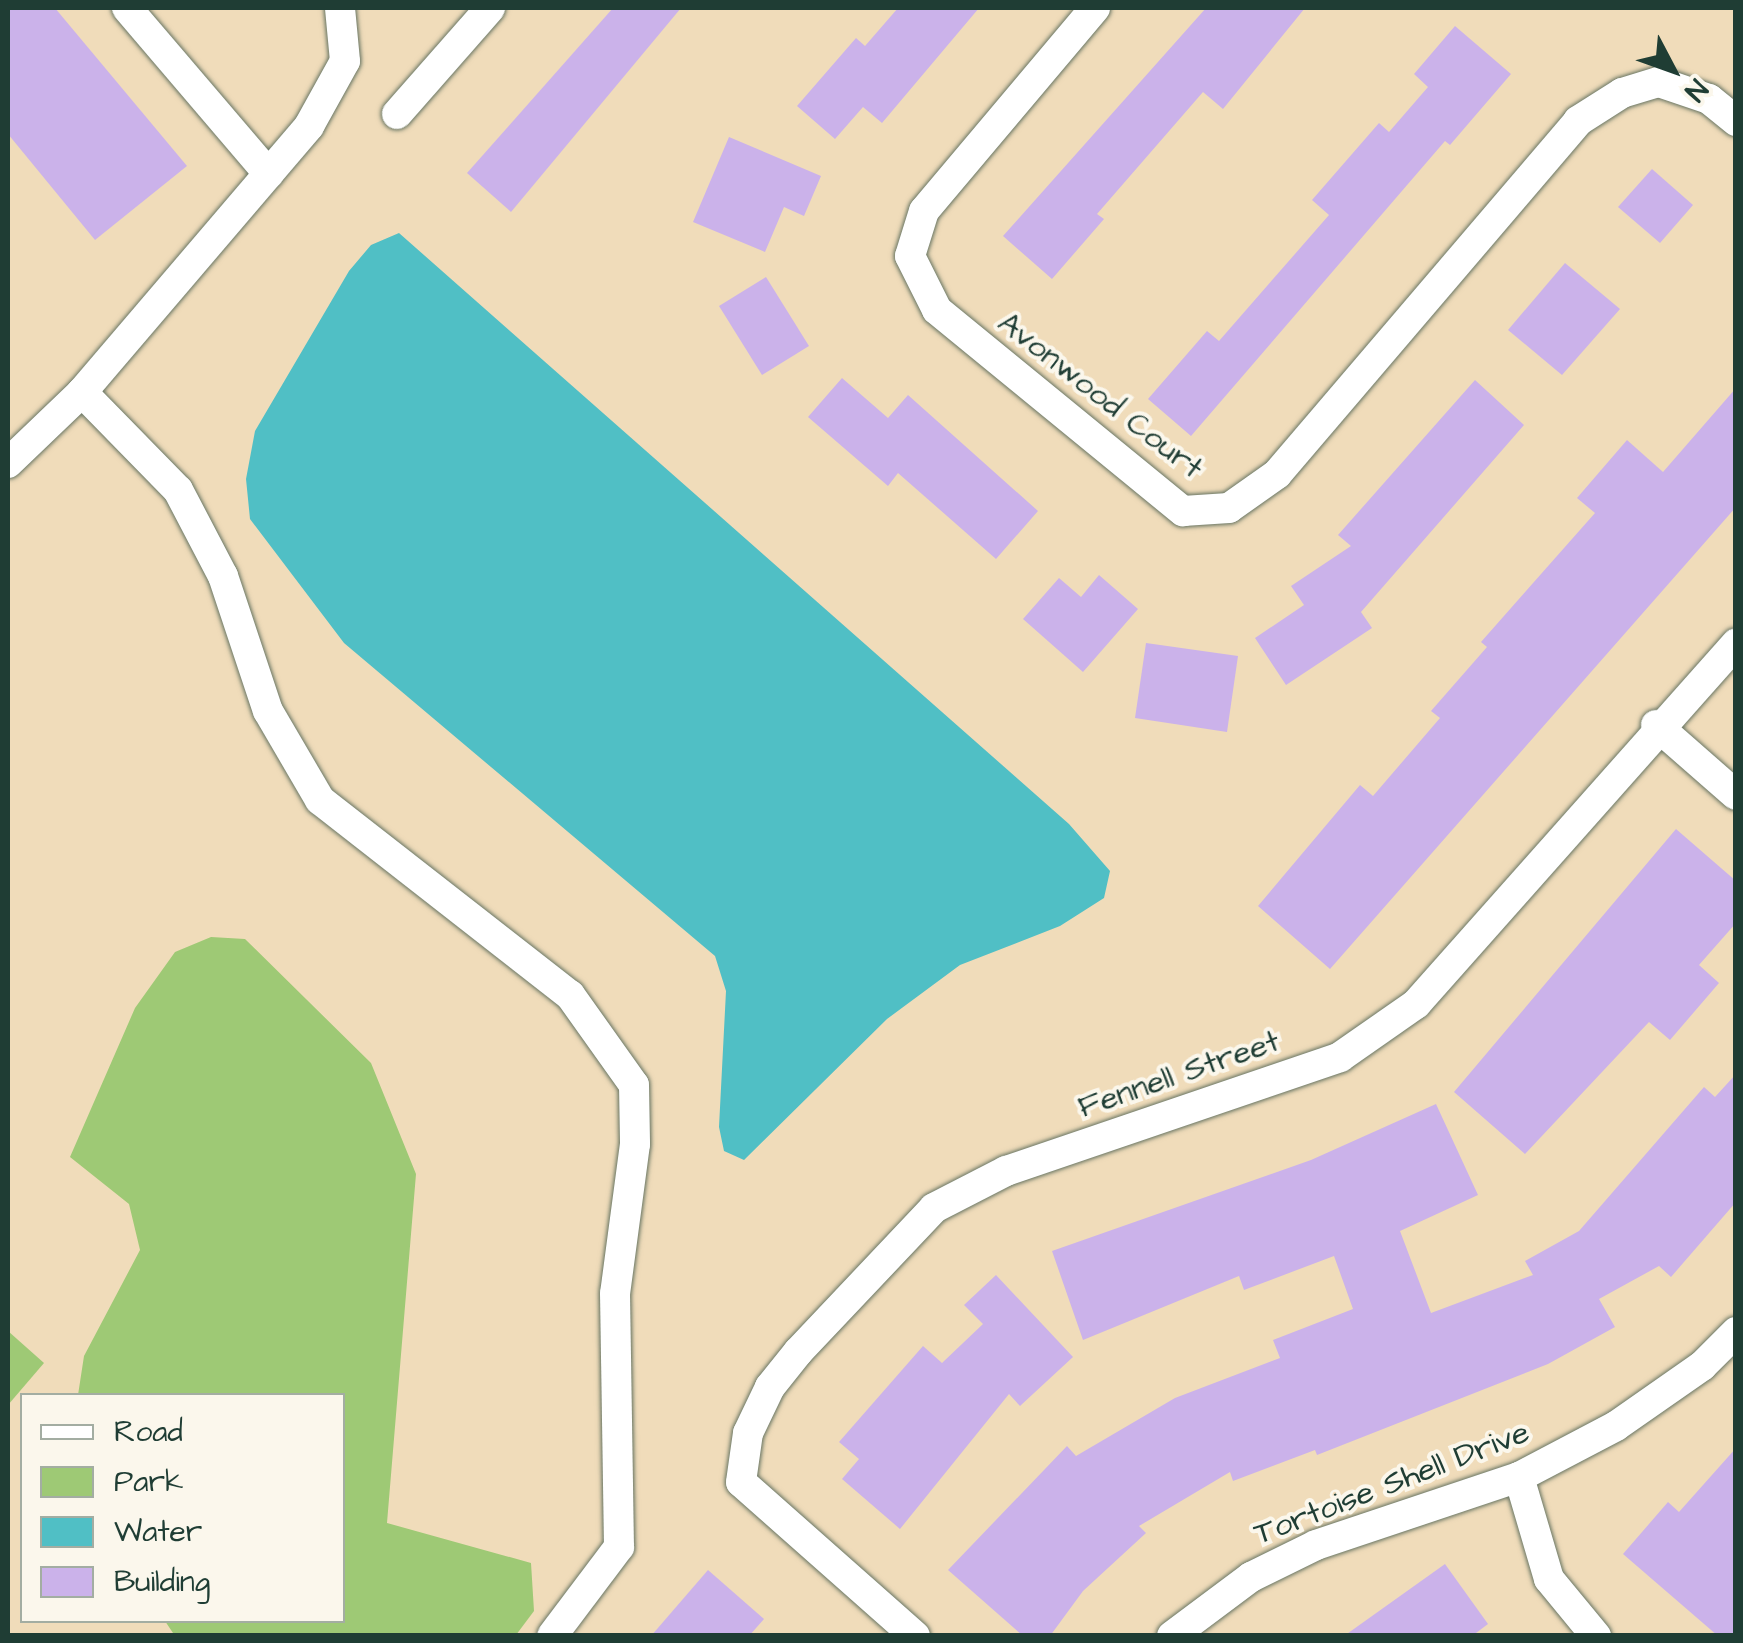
<!DOCTYPE html>
<html>
<head>
<meta charset="utf-8">
<style>
	body { margin:0 }
	#map { position:relative; width:1743px; height:1643px; overflow:hidden; background:#f0dcba; font-family:"Architects Daughter",sans-serif }
	div>[style] { position:absolute }
	.green>* { inset:0; background:#9ec975 }
	.water>* { inset:0; background:#50bfc5 }
	.building>* { inset:0; background:#cbb2ea }
	.roads { filter:drop-shadow(0 0 2px #687563) drop-shadow(0 0 2px #687563) }
	.street>* { height:30px; margin:-15px; padding:0 15px; transform-origin:15px; border-radius:15px; background:#fff }
	span { translate:-50% -50%; white-space:nowrap; text-align:center; line-height:1.15; -webkit-text-stroke:8px #fbf7ec; paint-order:stroke }
	.street-label { font-size:32px; color:#1f3d34 }
	.frame { position:absolute; inset:0; border:10px solid #1f3d34; pointer-events:none }
	.legend { position:absolute; left:20px; top:1393px; width:325px; height:230px; box-sizing:border-box; background:#fbf7ec; border:2px solid #a3ada2; margin:0; padding:12px 18px; list-style:none; font-size:30px; color:#1f3d34 }
	.legend li { display:flex; align-items:center; gap:20px; height:50px }
	.legend b { width:50px; border:2px solid #a3ada2 }
	.north { position:absolute; left:1623px; top:20px; width:100px; height:100px; -webkit-text-stroke:8px #fbf7ec; paint-order:stroke; rotate:131deg; font-size:28px; font-weight:700; line-height:40px; text-align:center; color:#1f3d34 }
	.north::after { content:''; display:block; margin:auto; width:35px; height:45px; background:#1f3d34; clip-path:polygon(50% 0,100% 100%,50% 72%,0 100%) }
</style>
</head>
<body>
<div id="map">
	<div class="green">
		<i style="clip-path:polygon(211px 937px,245px 939px,371px 1063px,416px 1174px,387px 1523px,531px 1563px,534px 1611px,516px 1635px,175px 1636px,165px 1621px,342px 1620px,342px 1396px,78px 1395px,84px 1356px,140px 1250px,129px 1204px,70px 1157px,135px 1008px,175px 952px)"></i>
		<i style="clip-path:polygon(8px 1331px,44px 1363px,8px 1405px)"></i>
	</div>
	<div class="water">
		<i style="clip-path:polygon(399px 233px,1069px 824px,1110px 871px,1104px 898px,1060px 926px,960px 965px,887px 1019px,744px 1160px,724px 1151px,719px 1127px,726px 991px,715px 956px,344px 643px,250px 519px,246px 479px,255px 431px,349px 271px,371px 245px)"></i>
	</div>
	<div class="building">
		<i style="clip-path:polygon(8px 8px,55px 8px,187px 166px,95px 240px,8px 134px)"></i>
		<i style="clip-path:polygon(613px 8px,681px 8px,511px 212px,467px 173px)"></i>
		<i style="clip-path:polygon(898px 8px,979px 8px,882px 123px,863px 107px,835px 139px,797px 106px,856px 38px,865px 46px)"></i>
		<i style="clip-path:polygon(1206px 8px,1305px 8px,1223px 109px,1203px 92px,1097px 214px,1104px 219px,1052px 279px,1003px 236px)"></i>
		<i style="clip-path:polygon(1455px 26px,1511px 74px,1450px 145px,1445px 141px,1191px 436px,1148px 399px,1207px 331px,1219px 341px,1329px 215px,1312px 200px,1379px 123px,1389px 132px,1428px 87px,1414px 74px)"></i>
		<i style="clip-path:polygon(729px 137px,821px 176px,804px 216px,784px 207px,765px 252px,693px 222px)"></i>
		<i style="clip-path:polygon(1652px 169px,1693px 205px,1660px 243px,1618px 207px)"></i>
		<i style="clip-path:polygon(1565px 263px,1620px 309px,1562px 375px,1508px 330px)"></i>
		<i style="clip-path:polygon(766px 277px,809px 346px,762px 375px,719px 306px)"></i>
		<i style="clip-path:polygon(842px 378px,888px 418px,908px 395px,1038px 511px,996px 559px,898px 473px,888px 486px,808px 417px)"></i>
		<i style="clip-path:polygon(1475px 380px,1524px 425px,1361px 612px,1372px 628px,1286px 685px,1255px 638px,1304px 605px,1291px 586px,1351px 546px,1338px 535px)"></i>
		<i style="clip-path:polygon(1736px 388px,1736px 507px,1330px 969px,1258px 906px,1360px 785px,1373px 796px,1440px 718px,1431px 711px,1487px 647px,1481px 642px,1595px 513px,1577px 498px,1627px 440px,1663px 472px)"></i>
		<i style="clip-path:polygon(1099px 575px,1138px 609px,1083px 672px,1023px 619px,1059px 578px,1081px 597px)"></i>
		<i style="clip-path:polygon(1146px 643px,1238px 656px,1227px 732px,1135px 718px)"></i>
		<i style="clip-path:polygon(1676px 829px,1736px 881px,1736px 923px,1699px 965px,1719px 983px,1670px 1040px,1649px 1022px,1525px 1154px,1454px 1092px)"></i>
		<i style="clip-path:polygon(1736px 1074px,1736px 1202px,1671px 1277px,1659px 1266px,1599px 1299px,1615px 1327px,1548px 1364px,1317px 1455px,1315px 1450px,1233px 1481px,1230px 1472px,1139px 1526px,1146px 1533px,1083px 1591px,1050px 1636px,1023px 1636px,948px 1570px,1067px 1446px,1076px 1456px,1175px 1398px,1280px 1358px,1273px 1340px,1353px 1309px,1334px 1256px,1244px 1290px,1239px 1276px,1083px 1340px,1052px 1251px,1311px 1160px,1436px 1104px,1478px 1195px,1400px 1231px,1431px 1313px,1533px 1275px,1525px 1261px,1579px 1231px,1704px 1087px,1715px 1097px)"></i>
		<i style="clip-path:polygon(996px 1275px,1073px 1357px,1020px 1406px,1009px 1394px,900px 1529px,842px 1479px,859px 1459px,839px 1442px,923px 1346px,942px 1363px,983px 1324px,964px 1305px)"></i>
		<i style="clip-path:polygon(1736px 1448px,1736px 1636px,1718px 1636px,1623px 1554px,1668px 1502px,1679px 1512px)"></i>
		<i style="clip-path:polygon(1445px 1564px,1488px 1624px,1472px 1636px,1344px 1636px)"></i>
		<i style="clip-path:polygon(708px 1570px,764px 1619px,749px 1636px,651px 1636px)"></i>
	</div>
	<div class="roads">
		<div class="street">
			<i style="left:127px;top:8px;width:218px;rotate:49.5deg"></i>
			<i style="left:1095px;top:8px;width:265px;rotate:130.1deg"></i>
			<i style="left:924px;top:211px;width:47px;rotate:107.3deg"></i>
			<i style="left:910px;top:256px;width:60px;rotate:63.4deg"></i>
			<i style="left:937px;top:310px;width:318px;rotate:39.3deg"></i>
			<i style="left:1183px;top:511px;width:46px;rotate:-3.7deg"></i>
			<i style="left:1229px;top:508px;width:59px;rotate:-35.3deg"></i>
			<i style="left:1277px;top:474px;width:464px;rotate:-49.5deg"></i>
			<i style="left:1578px;top:121px;width:52px;rotate:-32.5deg"></i>
			<i style="left:1622px;top:93px;width:39px;rotate:-17deg"></i>
			<i style="left:1659px;top:82px;width:53px;rotate:18.8deg"></i>
			<i style="left:1709px;top:99px;width:35px;rotate:39deg"></i>
			<i style="left:397px;top:114px;width:141px;rotate:-48.7deg"></i>
			<i style="left:82px;top:392px;width:137px;rotate:45.6deg"></i>
			<i style="left:178px;top:490px;width:97px;rotate:62.4deg"></i>
			<i style="left:223px;top:576px;width:142px;rotate:71.6deg"></i>
			<i style="left:268px;top:711px;width:103px;rotate:59.7deg"></i>
			<i style="left:320px;top:800px;width:317px;rotate:38deg"></i>
			<i style="left:570px;top:995px;width:110px;rotate:54.6deg"></i>
			<i style="left:634px;top:1085px;width:59px;rotate:89deg"></i>
			<i style="left:635px;top:1144px;width:150px;rotate:97.6deg"></i>
			<i style="left:615px;top:1293px;width:254px;rotate:89.1deg"></i>
			<i style="left:619px;top:1547px;width:111px;rotate:127deg"></i>
			<i style="left:8px;top:463px;width:103px;rotate:-43.8deg"></i>
			<i style="left:82px;top:392px;width:350px;rotate:-49.5deg"></i>
			<i style="left:309px;top:126px;width:74px;rotate:-61deg"></i>
			<i style="left:345px;top:61px;width:53px;rotate:-95.4deg"></i>
			<i style="left:1656px;top:725px;width:106px;rotate:41.2deg"></i>
			<i style="left:1519px;top:1477px;width:106px;rotate:73.6deg"></i>
			<i style="left:1549px;top:1579px;width:74px;rotate:50.5deg"></i>
			<i style="left:915px;top:1636px;width:232px;rotate:-138.5deg"></i>
			<i style="left:741px;top:1482px;width:49px;rotate:-81.9deg"></i>
			<i style="left:748px;top:1433px;width:51px;rotate:-64.4deg"></i>
			<i style="left:770px;top:1387px;width:45px;rotate:-51.3deg"></i>
			<i style="left:798px;top:1352px;width:198px;rotate:-46.6deg"></i>
			<i style="left:934px;top:1208px;width:81px;rotate:-27.2deg"></i>
			<i style="left:1006px;top:1171px;width:353px;rotate:-18.8deg"></i>
			<i style="left:1340px;top:1057px;width:93px;rotate:-34.9deg"></i>
			<i style="left:1416px;top:1004px;width:482px;rotate:-48.4deg"></i>
			<i style="left:1172px;top:1636px;width:99px;rotate:-36.8deg"></i>
			<i style="left:1251px;top:1577px;width:72px;rotate:-26.2deg"></i>
			<i style="left:1316px;top:1545px;width:214px;rotate:-18.5deg"></i>
			<i style="left:1519px;top:1477px;width:110px;rotate:-27.7deg"></i>
			<i style="left:1616px;top:1426px;width:105px;rotate:-34.9deg"></i>
			<i style="left:1702px;top:1366px;width:48px;rotate:-45deg"></i>
		</div>
	</div>
	<div class="street-label">
		<span style="left:1100px;top:396px;rotate:38deg">Avonwood Court</span>
		<span style="left:1179px;top:1075px;rotate:-19deg">Fennell Street</span>
		<span style="left:1392px;top:1484px;rotate:-21deg">Tortoise Shell Drive</span>
	</div>
	<div class="frame"></div>
	<ul class="legend">
	<li><b style="height:12px;background:#fff"></b>Road</li>
	<li><b style="height:28px;background:#9ec975"></b>Park</li>
	<li><b style="height:28px;background:#50bfc5"></b>Water</li>
	<li><b style="height:28px;background:#cbb2ea"></b>Building</li>
	</ul>
	<div class="north">N</div>
</div>
</body>
</html>
